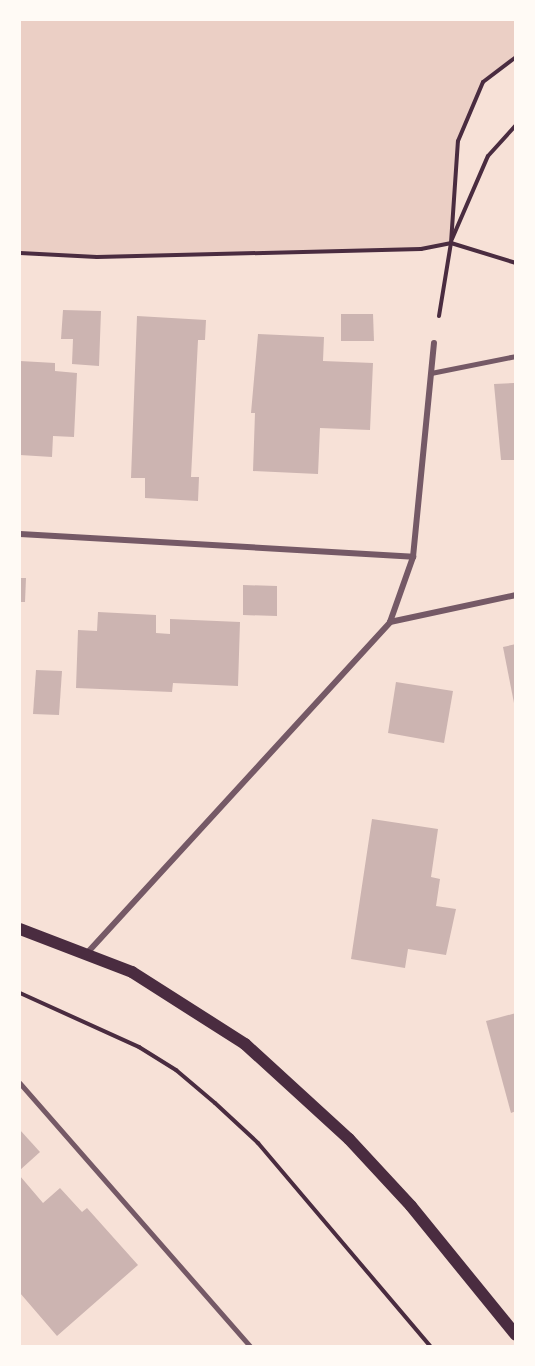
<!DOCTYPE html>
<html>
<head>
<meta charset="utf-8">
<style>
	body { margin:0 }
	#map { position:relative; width:535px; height:1366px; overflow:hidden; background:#f7e1d7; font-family:Merriweather,serif }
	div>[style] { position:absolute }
	.green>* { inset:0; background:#ebcfc5 }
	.building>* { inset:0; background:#ccb4b1 }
	.path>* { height:4px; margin:-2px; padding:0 2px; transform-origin:2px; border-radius:2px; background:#4a2c40 }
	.service>* { height:4.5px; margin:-2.25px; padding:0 2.25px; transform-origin:2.25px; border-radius:2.25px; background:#755966 }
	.minor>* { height:6px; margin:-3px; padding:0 3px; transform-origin:3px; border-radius:3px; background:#755966 }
	.secondary>* { height:12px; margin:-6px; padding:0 6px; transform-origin:6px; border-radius:6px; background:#4a2c40 }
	span { translate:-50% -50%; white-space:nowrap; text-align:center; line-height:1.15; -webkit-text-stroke:5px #fffaf5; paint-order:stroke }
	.frame { position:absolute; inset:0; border:21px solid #fffaf5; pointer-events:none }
</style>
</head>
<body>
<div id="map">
	<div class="green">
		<i style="clip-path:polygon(20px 20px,515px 20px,515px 57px,483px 83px,458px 141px,451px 243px,421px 249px,97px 257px,20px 253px)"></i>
	</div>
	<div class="building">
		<i style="clip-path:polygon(63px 310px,101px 311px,99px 366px,72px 364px,73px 339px,61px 339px)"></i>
		<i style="clip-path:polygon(341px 314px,373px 314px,374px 341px,341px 341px)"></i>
		<i style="clip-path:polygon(137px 316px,206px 320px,205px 340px,198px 340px,191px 477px,199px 477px,198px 501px,145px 498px,145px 478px,131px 478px)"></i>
		<i style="clip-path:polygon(258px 334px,324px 337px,323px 361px,373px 363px,370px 430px,320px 428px,318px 474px,253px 471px,255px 413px,251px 413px)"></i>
		<i style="clip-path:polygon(20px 361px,55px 363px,55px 371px,77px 373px,74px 437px,53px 436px,52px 457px,20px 455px)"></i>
		<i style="clip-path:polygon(514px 383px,516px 460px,501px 460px,494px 384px)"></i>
		<i style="clip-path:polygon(20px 578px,26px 578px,25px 602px,20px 602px)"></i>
		<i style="clip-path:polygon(243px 585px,277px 586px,277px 616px,243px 615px)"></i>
		<i style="clip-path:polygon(98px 612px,156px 615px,156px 633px,170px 634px,170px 619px,240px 622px,238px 686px,173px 683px,172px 692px,76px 688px,78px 630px,97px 631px)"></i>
		<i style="clip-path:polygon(516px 644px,516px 703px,514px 703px,503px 647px)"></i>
		<i style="clip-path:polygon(36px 670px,62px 671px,59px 715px,33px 714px)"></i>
		<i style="clip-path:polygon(396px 682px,453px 691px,444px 743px,388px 733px)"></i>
		<i style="clip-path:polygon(372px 819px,438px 829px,431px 877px,440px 879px,436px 906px,456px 909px,446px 955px,408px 949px,405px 968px,351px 959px)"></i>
		<i style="clip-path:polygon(516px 1013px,516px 1111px,511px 1113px,486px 1021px)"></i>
		<i style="clip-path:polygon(20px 1130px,40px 1152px,20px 1170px)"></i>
		<i style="clip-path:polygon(20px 1176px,43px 1203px,60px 1188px,82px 1212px,87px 1208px,138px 1265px,57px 1336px,20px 1293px)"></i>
	</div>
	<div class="path">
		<i style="left:452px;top:239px;width:90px;rotate:-66.6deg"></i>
		<i style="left:488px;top:156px;width:42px;rotate:-47.9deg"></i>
		<i style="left:20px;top:253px;width:77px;rotate:3deg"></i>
		<i style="left:97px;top:257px;width:324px;rotate:-1.4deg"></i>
		<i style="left:421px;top:249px;width:31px;rotate:-11deg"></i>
		<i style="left:451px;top:243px;width:68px;rotate:17.1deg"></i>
		<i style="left:439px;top:316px;width:74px;rotate:-80.7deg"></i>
		<i style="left:451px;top:243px;width:102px;rotate:-86.1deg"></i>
		<i style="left:458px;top:141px;width:64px;rotate:-67deg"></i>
		<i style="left:483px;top:82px;width:41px;rotate:-37.1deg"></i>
		<i style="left:20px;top:993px;width:131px;rotate:24.4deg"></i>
		<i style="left:139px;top:1047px;width:44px;rotate:31.9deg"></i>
		<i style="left:176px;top:1070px;width:51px;rotate:40.2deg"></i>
		<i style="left:215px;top:1103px;width:59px;rotate:42.9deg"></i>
		<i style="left:258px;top:1143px;width:266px;rotate:49.7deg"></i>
	</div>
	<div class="service">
		<i style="left:431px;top:373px;width:87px;rotate:-11.3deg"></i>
		<i style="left:20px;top:1083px;width:349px;rotate:48.8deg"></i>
	</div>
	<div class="minor">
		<i style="left:20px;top:534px;width:394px;rotate:3.3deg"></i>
		<i style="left:390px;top:622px;width:69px;rotate:-70.5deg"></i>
		<i style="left:413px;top:557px;width:215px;rotate:-84.4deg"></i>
		<i style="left:88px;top:952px;width:447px;rotate:-47.5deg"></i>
		<i style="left:390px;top:622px;width:129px;rotate:-12.1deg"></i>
	</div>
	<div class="secondary">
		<i style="left:20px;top:929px;width:120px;rotate:21deg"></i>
		<i style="left:132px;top:972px;width:134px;rotate:32.5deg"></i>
		<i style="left:245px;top:1044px;width:141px;rotate:42.4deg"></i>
		<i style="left:349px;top:1139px;width:91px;rotate:47.2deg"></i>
		<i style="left:411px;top:1206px;width:166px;rotate:50.9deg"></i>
	</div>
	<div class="frame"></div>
</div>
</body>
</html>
